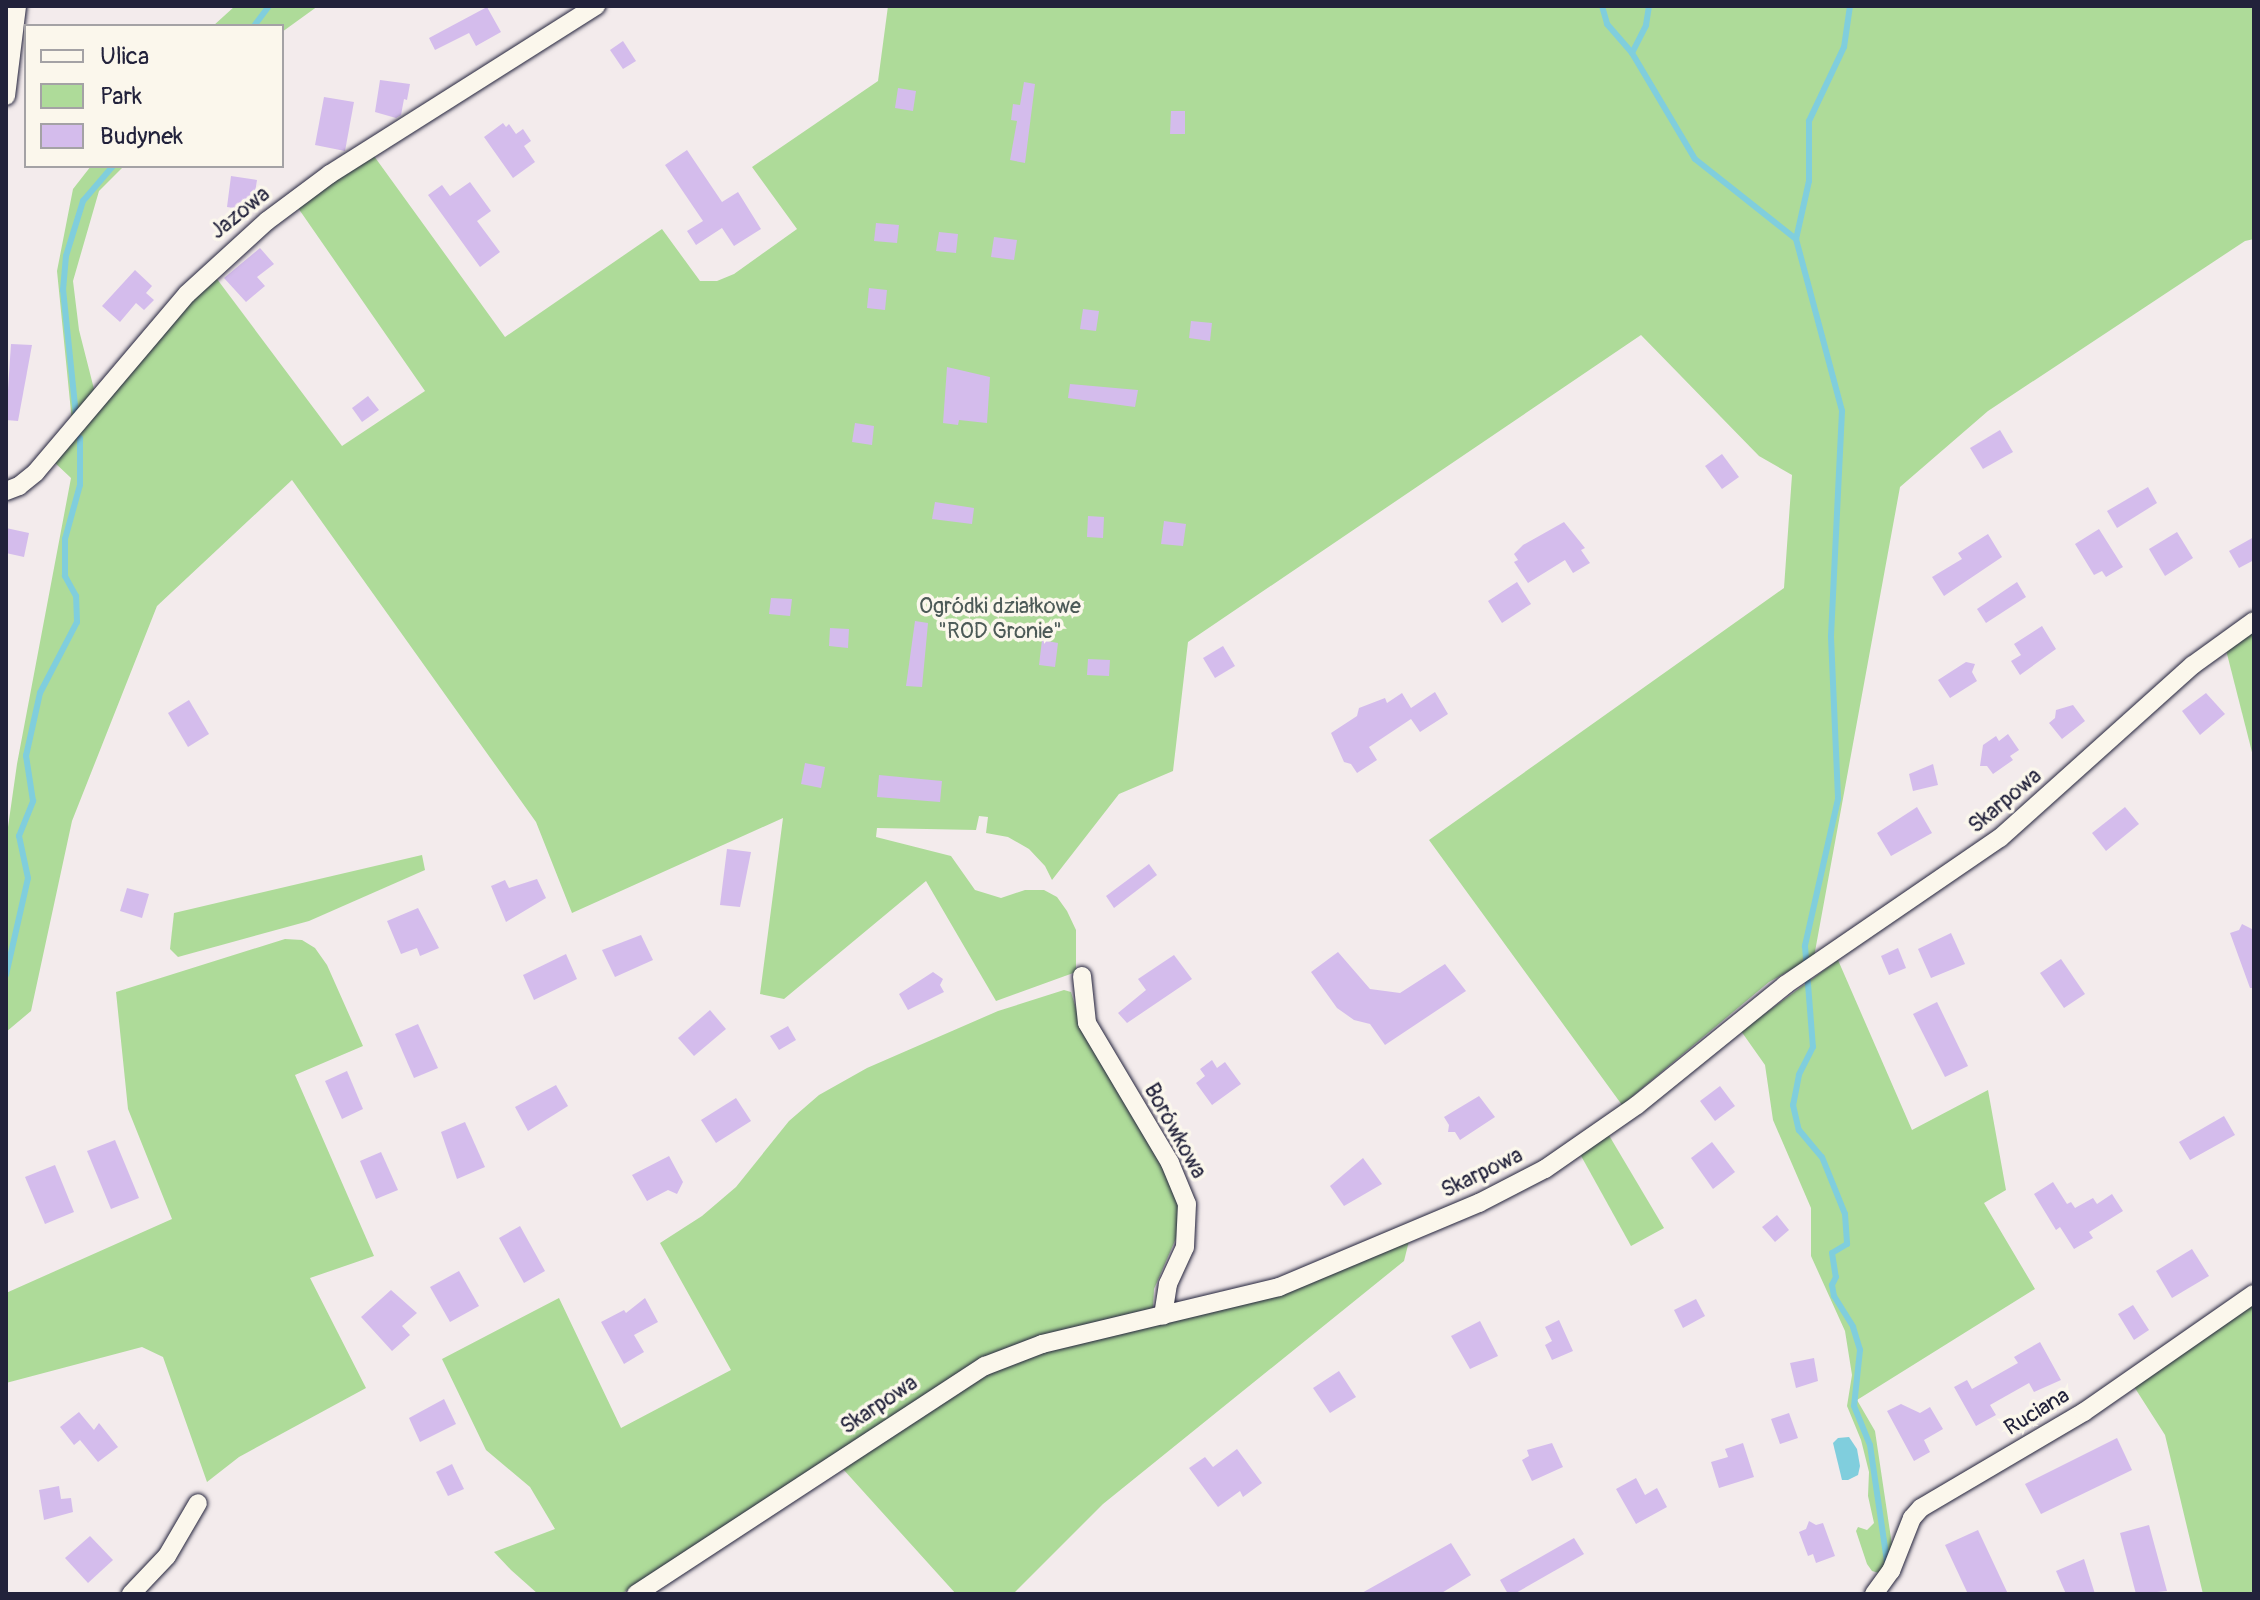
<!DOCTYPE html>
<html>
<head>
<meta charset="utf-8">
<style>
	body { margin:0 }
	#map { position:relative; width:2260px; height:1600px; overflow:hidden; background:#f3ebec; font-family:Pangolin,sans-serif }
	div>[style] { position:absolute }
	.green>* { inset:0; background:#aedb99 }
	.water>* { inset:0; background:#80cedd }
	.stream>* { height:6px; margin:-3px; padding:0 3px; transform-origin:3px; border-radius:3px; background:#80cedd }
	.building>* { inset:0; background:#d4bcec }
	.roads { filter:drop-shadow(0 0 2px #22223b) drop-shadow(0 0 2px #22223b) }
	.street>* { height:18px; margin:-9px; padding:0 9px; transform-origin:9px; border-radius:9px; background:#fbf7ec }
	span { translate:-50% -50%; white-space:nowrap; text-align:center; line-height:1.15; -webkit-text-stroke:7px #fbf7ec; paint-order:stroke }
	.street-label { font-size:22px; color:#22223b }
	.park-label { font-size:22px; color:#4c5a57 }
	.frame { position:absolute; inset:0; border:8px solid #22223b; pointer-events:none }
	.legend { position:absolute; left:24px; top:24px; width:260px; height:144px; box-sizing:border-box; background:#fbf7ec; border:2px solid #a4a2a5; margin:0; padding:10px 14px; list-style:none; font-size:24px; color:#22223b }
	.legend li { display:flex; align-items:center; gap:16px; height:40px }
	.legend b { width:40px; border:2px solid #a4a2a5 }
</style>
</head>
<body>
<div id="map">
	<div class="green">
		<i style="clip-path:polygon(235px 6px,318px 6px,282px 32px,282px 26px,213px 26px)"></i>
		<i style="clip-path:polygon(888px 6px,2254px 6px,2254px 239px,2245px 241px,1988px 411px,1900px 487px,1814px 957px,1769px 982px,1622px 1105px,1429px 840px,1784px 588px,1792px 475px,1759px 456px,1641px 335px,1188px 642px,1173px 771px,1119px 794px,1052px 880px,1045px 866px,1029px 849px,1008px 837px,986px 833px,988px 817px,979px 816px,976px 830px,877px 828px,876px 837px,951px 856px,975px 890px,1001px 898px,1025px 890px,1044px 890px,1057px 897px,1067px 911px,1076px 930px,1076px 972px,996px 1001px,926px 881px,784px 999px,760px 994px,783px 818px,572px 913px,536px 822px,292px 480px,157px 606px,72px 821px,31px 1011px,6px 1032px,6px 841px,17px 764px,71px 478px,53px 461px,214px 275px,342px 446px,425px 391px,296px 205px,374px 156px,505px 337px,662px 229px,700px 281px,717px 281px,734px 274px,797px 229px,752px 167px,878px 81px)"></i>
		<i style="clip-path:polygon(91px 166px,124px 166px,99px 191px,73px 281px,79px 330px,95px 393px,72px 422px,57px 271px,73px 189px)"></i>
		<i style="clip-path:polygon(2254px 628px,2254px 760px,2226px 650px)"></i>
		<i style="clip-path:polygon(422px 855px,425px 870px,309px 921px,178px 957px,170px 949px,174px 913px)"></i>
		<i style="clip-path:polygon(285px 939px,302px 940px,315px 948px,327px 965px,363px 1046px,295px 1075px,374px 1256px,310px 1278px,366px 1388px,239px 1457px,207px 1482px,163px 1357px,142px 1347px,6px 1383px,6px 1293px,172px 1219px,128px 1109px,116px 992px)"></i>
		<i style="clip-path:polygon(1838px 960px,1912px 1130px,1988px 1090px,2006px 1190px,1984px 1203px,2035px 1289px,1857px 1400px,1875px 1431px,1892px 1545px,1891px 1559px,1879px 1573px,1872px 1571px,1867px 1564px,1856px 1531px,1858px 1527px,1867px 1530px,1874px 1523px,1868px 1496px,1869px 1472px,1861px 1440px,1847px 1406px,1852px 1375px,1845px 1331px,1811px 1256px,1811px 1208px,1773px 1120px,1765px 1065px,1741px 1031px)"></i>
		<i style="clip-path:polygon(1064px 990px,1071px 992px,1078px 1015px,1174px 1189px,1180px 1216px,1177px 1236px,1154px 1289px,1153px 1308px,1053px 1333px,993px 1355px,621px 1594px,538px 1594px,511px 1570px,494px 1552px,555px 1529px,530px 1487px,486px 1450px,442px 1359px,559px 1298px,621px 1428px,731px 1370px,660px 1243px,702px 1216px,736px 1187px,789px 1121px,819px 1095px,867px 1068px,998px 1011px)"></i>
		<i style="clip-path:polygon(1607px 1132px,1664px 1228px,1631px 1246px,1580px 1154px)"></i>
		<i style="clip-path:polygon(1409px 1241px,1404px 1261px,1103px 1504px,1013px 1594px,956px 1594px,843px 1469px,947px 1396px,1013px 1362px)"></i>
		<i style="clip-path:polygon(2254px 1301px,2254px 1594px,2203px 1594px,2165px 1435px,2133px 1385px)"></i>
	</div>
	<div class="water">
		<i style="clip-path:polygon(1849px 1437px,1857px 1449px,1860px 1466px,1858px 1475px,1848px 1480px,1842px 1480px,1833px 1443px,1838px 1438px)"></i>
	</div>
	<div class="stream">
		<i style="left:1602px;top:6px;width:19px;rotate:74deg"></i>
		<i style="left:1607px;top:24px;width:38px;rotate:49deg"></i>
		<i style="left:1632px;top:53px;width:123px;rotate:59.3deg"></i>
		<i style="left:1695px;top:159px;width:129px;rotate:38.4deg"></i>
		<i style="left:1850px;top:6px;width:41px;rotate:98.3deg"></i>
		<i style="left:1844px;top:47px;width:82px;rotate:115.3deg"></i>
		<i style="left:1809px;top:121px;width:60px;rotate:90deg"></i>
		<i style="left:1809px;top:181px;width:59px;rotate:102.6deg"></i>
		<i style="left:1796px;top:239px;width:178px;rotate:75deg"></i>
		<i style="left:1842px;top:411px;width:226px;rotate:92.8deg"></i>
		<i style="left:1831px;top:637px;width:162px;rotate:87.5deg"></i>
		<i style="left:1838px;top:799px;width:151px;rotate:102.7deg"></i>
		<i style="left:1805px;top:946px;width:101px;rotate:85.5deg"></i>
		<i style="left:1813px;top:1047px;width:31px;rotate:117deg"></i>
		<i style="left:1799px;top:1075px;width:31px;rotate:101deg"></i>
		<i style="left:1793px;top:1105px;width:26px;rotate:77deg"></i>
		<i style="left:1799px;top:1130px;width:35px;rotate:50deg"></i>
		<i style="left:1822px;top:1157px;width:61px;rotate:68deg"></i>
		<i style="left:1845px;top:1214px;width:30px;rotate:86deg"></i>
		<i style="left:1847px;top:1244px;width:17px;rotate:149deg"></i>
		<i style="left:1832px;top:1253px;width:24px;rotate:81deg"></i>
		<i style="left:1836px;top:1277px;width:9px;rotate:117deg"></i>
		<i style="left:1832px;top:1285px;width:11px;rotate:80deg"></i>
		<i style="left:1834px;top:1296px;width:36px;rotate:58deg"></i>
		<i style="left:1853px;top:1327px;width:24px;rotate:73deg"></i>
		<i style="left:1860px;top:1350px;width:56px;rotate:96.1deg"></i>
		<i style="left:1854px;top:1406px;width:42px;rotate:67.7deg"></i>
		<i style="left:1870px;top:1445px;width:117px;rotate:81.7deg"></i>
		<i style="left:254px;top:26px;width:25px;rotate:-53deg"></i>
		<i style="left:1632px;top:53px;width:31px;rotate:-63deg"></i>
		<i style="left:1646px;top:25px;width:19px;rotate:-81deg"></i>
		<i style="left:76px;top:415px;width:126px;rotate:-95.9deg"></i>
		<i style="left:63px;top:290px;width:34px;rotate:-85deg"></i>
		<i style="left:66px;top:256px;width:58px;rotate:-72.8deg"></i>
		<i style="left:83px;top:201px;width:46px;rotate:-49.4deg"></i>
		<i style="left:6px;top:975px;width:99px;rotate:-77.2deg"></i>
		<i style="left:28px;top:878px;width:43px;rotate:-102.1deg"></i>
		<i style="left:19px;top:836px;width:38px;rotate:-68deg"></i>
		<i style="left:33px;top:801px;width:46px;rotate:-98.8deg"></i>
		<i style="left:26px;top:756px;width:65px;rotate:-77.5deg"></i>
		<i style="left:40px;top:693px;width:80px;rotate:-62.5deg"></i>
		<i style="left:77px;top:622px;width:26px;rotate:-92deg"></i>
		<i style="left:76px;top:596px;width:23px;rotate:-119deg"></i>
		<i style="left:65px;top:576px;width:37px;rotate:-90deg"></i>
		<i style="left:65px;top:539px;width:56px;rotate:-74.5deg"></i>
		<i style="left:80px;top:485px;width:47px;rotate:-90deg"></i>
	</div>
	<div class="building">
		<i style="clip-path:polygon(487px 7px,501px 32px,476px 46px,469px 33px,435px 50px,429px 38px)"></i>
		<i style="clip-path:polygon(623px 41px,636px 61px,623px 69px,610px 50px)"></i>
		<i style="clip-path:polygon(380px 80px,410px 84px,407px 100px,404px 99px,401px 115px,396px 118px,375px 112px)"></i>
		<i style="clip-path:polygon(1024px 82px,1035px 84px,1025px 163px,1010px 160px,1017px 121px,1011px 120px,1013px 104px,1020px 105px)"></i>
		<i style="clip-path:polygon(898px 88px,916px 91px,913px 111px,895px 108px)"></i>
		<i style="clip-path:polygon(324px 97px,354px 102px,345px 151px,315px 145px)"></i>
		<i style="clip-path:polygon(1171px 111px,1185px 111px,1185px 134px,1170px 134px)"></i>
		<i style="clip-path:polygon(503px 123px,506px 127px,509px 124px,516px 134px,523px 129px,531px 141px,524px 146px,535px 162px,513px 178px,484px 137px)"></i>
		<i style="clip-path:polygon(687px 150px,722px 202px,738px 192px,761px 229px,734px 246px,722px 228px,696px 245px,687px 231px,703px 221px,665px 165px)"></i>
		<i style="clip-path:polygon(231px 176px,257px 180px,253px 205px,248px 204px,247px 210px,227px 207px)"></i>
		<i style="clip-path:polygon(470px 182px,491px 211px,477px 221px,500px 252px,480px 267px,428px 195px,442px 185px,450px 196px)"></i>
		<i style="clip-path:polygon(876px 223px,899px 225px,897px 243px,874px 241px)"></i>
		<i style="clip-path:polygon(939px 232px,958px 234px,956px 253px,936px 251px)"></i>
		<i style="clip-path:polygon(994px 237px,1017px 240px,1014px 260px,991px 257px)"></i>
		<i style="clip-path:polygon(260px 248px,274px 264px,257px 277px,265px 286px,246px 302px,224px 278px)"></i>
		<i style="clip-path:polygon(135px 270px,152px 286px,146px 293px,154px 300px,144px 310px,136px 303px,120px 322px,102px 306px)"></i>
		<i style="clip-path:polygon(869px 288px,887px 290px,885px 310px,867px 308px)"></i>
		<i style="clip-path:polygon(1083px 309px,1099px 311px,1096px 331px,1080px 329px)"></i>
		<i style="clip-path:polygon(1191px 321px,1212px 323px,1210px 341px,1189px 338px)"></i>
		<i style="clip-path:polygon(11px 344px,32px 345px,18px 421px,6px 420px)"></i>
		<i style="clip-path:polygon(947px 367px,990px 377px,987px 423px,959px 420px,958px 425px,943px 423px)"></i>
		<i style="clip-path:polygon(1070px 384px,1138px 390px,1135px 407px,1068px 398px)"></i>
		<i style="clip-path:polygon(368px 396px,379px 410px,362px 422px,352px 408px)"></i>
		<i style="clip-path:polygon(855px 423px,874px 426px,872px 445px,852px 442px)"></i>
		<i style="clip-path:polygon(2000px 430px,2013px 452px,1983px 469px,1970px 448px)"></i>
		<i style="clip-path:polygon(1722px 454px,1739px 477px,1722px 489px,1705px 466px)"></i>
		<i style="clip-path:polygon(2148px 487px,2157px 503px,2117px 528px,2107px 511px)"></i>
		<i style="clip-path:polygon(935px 502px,974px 508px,972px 524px,932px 519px)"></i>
		<i style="clip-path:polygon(1088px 516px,1104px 517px,1103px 538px,1087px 537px)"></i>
		<i style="clip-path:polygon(1164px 521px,1186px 524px,1183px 546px,1161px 544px)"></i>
		<i style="clip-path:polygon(1564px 522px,1585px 548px,1581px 550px,1590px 563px,1573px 573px,1565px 560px,1528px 583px,1514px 562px,1518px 560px,1514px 554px,1523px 545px)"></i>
		<i style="clip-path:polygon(6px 528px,29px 533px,24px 557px,6px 553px)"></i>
		<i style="clip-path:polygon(2099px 529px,2123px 567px,2106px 577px,2102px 571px,2094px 575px,2075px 544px)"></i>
		<i style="clip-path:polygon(2177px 532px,2193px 558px,2165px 576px,2149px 549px)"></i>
		<i style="clip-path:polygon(1988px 534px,2002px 557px,1944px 596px,1932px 577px,1962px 559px,1958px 553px)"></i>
		<i style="clip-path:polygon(2254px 537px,2254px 560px,2239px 568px,2229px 551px)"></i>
		<i style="clip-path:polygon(1517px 582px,1531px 604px,1502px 623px,1488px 601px)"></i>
		<i style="clip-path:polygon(2017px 582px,2026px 597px,1986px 623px,1977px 609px)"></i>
		<i style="clip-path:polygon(771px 598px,792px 599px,790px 616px,769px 614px)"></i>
		<i style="clip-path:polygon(915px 621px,928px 623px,922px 687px,906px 686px)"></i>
		<i style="clip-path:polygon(2042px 626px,2056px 649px,2020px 675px,2011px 661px,2021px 655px,2014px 644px)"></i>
		<i style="clip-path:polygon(830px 628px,849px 629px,848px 648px,829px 646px)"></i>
		<i style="clip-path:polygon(1042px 640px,1058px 643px,1055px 667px,1039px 665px)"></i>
		<i style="clip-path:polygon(1223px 646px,1235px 666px,1215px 678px,1203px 658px)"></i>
		<i style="clip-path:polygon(1088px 659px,1110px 660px,1109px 676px,1087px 675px)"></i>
		<i style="clip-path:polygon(1966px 662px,1975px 664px,1972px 672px,1977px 681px,1950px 698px,1938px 680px)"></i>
		<i style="clip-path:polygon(1435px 692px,1448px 714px,1420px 732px,1411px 719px,1369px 747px,1377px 760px,1357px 773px,1351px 764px,1344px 762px,1331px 733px,1357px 716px,1359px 708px,1385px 698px,1387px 703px,1402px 693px,1411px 708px)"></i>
		<i style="clip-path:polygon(2206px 693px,2225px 714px,2200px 735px,2182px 711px)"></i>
		<i style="clip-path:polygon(189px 700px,209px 734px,188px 747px,168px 713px)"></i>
		<i style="clip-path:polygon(2073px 705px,2085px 721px,2062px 739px,2049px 723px,2055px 718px,2056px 710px)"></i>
		<i style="clip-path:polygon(2008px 734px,2019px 750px,2010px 756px,2013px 760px,1993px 774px,1987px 766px,1980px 766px,1983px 745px,1996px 736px,1999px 741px)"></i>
		<i style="clip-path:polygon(805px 763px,825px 767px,821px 788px,801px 784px)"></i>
		<i style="clip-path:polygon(1933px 764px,1938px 785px,1913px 791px,1909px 774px)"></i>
		<i style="clip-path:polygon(879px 775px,942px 781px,940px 802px,877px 797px)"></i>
		<i style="clip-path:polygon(1917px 807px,1932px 833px,1891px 856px,1877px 833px)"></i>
		<i style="clip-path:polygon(2125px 807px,2139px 824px,2106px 851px,2092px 833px)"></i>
		<i style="clip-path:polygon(727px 849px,751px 852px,740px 907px,720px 905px)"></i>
		<i style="clip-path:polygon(1149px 864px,1157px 875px,1114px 908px,1106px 896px)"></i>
		<i style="clip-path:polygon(537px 879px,546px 898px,506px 922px,491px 886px,505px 880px,509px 888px)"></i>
		<i style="clip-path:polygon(127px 888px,149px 894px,142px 918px,120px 911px)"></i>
		<i style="clip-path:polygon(418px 908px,439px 948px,420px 956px,417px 948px,401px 954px,387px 921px)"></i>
		<i style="clip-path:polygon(2242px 924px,2254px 930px,2254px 988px,2250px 988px,2230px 933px,2239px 930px)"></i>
		<i style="clip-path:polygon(1951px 933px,1965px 964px,1931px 978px,1918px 949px)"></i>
		<i style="clip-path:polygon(641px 935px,653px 960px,615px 977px,602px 950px)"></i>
		<i style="clip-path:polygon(1898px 948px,1906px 968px,1889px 975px,1881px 956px)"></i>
		<i style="clip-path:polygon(1338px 952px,1370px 989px,1400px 993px,1445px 964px,1466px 991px,1385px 1045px,1370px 1024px,1354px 1020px,1337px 1008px,1311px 972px)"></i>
		<i style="clip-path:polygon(566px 954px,577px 979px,534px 1000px,523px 975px)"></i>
		<i style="clip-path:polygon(1174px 955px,1192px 979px,1127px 1023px,1118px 1013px,1146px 990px,1138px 979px)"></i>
		<i style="clip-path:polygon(2061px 959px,2085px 994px,2064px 1008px,2040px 973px)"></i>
		<i style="clip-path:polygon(933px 972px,943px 979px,940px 985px,944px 992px,908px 1010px,899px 994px)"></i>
		<i style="clip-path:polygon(1937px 1002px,1968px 1066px,1945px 1077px,1913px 1014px)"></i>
		<i style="clip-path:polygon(710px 1010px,726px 1029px,694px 1056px,678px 1038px)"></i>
		<i style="clip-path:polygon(418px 1024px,438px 1068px,414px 1078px,395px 1034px)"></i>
		<i style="clip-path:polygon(788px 1026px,796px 1040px,779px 1050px,770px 1036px)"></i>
		<i style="clip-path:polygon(1212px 1060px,1217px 1068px,1225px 1062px,1241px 1084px,1212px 1105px,1196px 1083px,1205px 1076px,1200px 1069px)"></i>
		<i style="clip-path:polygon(347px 1071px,363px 1109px,342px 1119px,325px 1081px)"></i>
		<i style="clip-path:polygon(556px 1085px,568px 1106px,528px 1131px,515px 1107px)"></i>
		<i style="clip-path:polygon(1720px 1086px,1735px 1106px,1715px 1121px,1700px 1101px)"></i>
		<i style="clip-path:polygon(1479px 1096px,1495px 1117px,1460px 1140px,1455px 1132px,1448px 1132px,1449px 1125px,1444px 1117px)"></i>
		<i style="clip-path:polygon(736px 1098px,751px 1121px,716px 1143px,701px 1120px)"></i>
		<i style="clip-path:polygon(2224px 1116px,2235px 1135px,2190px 1160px,2179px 1142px)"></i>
		<i style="clip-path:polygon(465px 1122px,485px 1167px,457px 1179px,441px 1132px)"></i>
		<i style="clip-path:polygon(115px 1140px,139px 1198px,111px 1209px,87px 1151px)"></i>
		<i style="clip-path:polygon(1712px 1142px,1735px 1172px,1713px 1189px,1691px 1158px)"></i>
		<i style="clip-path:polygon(381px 1152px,398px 1190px,376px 1199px,360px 1161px)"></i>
		<i style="clip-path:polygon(669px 1156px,683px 1182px,677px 1194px,668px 1190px,647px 1201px,632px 1175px)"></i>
		<i style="clip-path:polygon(1363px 1158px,1382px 1184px,1344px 1206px,1330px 1186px)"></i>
		<i style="clip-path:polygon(55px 1165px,74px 1212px,45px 1224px,25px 1177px)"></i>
		<i style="clip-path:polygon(2053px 1182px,2067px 1204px,2071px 1202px,2075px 1208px,2093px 1198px,2097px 1204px,2112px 1194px,2123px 1211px,2089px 1232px,2093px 1238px,2074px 1249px,2060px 1227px,2056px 1230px,2034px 1194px)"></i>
		<i style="clip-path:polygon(1777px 1215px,1789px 1230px,1775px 1242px,1762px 1227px)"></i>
		<i style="clip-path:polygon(520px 1226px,545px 1271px,524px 1283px,499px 1238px)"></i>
		<i style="clip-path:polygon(2192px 1249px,2209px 1276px,2172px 1298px,2156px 1271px)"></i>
		<i style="clip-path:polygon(459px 1271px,479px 1306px,450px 1322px,430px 1287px)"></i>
		<i style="clip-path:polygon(391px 1290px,417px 1313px,402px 1326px,410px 1335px,392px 1351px,361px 1317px)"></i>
		<i style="clip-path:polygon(645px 1298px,658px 1322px,634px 1335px,644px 1352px,624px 1364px,601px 1322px,624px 1310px,626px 1313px)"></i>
		<i style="clip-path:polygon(1696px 1299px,1705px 1316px,1683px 1328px,1674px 1310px)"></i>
		<i style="clip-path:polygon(2133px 1305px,2149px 1330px,2134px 1340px,2118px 1314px)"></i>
		<i style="clip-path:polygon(1559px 1320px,1573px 1351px,1552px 1360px,1545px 1345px,1552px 1341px,1545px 1327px)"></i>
		<i style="clip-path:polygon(1480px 1321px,1498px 1356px,1470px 1369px,1451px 1336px)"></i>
		<i style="clip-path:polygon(2040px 1342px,2061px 1380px,2034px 1392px,2029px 1383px,1990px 1405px,1996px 1415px,1976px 1426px,1954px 1387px,1967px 1380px,1972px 1389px,2018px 1363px,2014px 1357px)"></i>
		<i style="clip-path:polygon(1814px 1358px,1818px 1381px,1796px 1388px,1790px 1363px)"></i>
		<i style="clip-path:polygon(1339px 1371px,1356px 1397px,1330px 1413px,1313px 1388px)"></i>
		<i style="clip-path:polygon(444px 1399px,456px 1424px,420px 1442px,409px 1418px)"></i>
		<i style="clip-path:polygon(1901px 1404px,1920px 1413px,1930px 1407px,1943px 1429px,1924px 1440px,1930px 1452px,1914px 1461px,1887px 1411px)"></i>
		<i style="clip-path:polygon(79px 1412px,94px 1430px,99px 1423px,118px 1447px,98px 1462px,80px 1440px,74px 1445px,60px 1427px)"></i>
		<i style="clip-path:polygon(1789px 1413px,1798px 1438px,1780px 1444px,1771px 1419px)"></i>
		<i style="clip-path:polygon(2117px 1438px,2132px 1470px,2041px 1514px,2025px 1484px)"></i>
		<i style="clip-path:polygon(1552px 1443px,1563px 1467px,1532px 1481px,1522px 1460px,1529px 1456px,1527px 1450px)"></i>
		<i style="clip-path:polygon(1743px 1443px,1754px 1477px,1719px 1488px,1711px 1462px,1728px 1457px,1725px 1449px)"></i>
		<i style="clip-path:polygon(1237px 1449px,1262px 1483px,1243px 1497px,1240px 1491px,1218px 1507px,1189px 1468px,1205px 1457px,1213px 1467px)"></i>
		<i style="clip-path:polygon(452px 1464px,464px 1489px,448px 1496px,436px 1472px)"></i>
		<i style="clip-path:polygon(1636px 1478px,1645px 1495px,1657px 1488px,1667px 1507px,1636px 1524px,1616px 1489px)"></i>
		<i style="clip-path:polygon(59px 1486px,61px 1499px,71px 1498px,73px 1512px,44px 1520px,39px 1490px)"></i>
		<i style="clip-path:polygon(1809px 1521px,1816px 1525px,1823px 1523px,1835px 1556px,1816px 1563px,1813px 1554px,1808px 1556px,1799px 1532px,1806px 1529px)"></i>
		<i style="clip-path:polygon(2149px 1525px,2167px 1591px,2136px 1594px,2120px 1533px)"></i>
		<i style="clip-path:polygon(1978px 1530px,2008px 1594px,1968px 1594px,1945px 1545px)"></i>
		<i style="clip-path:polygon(90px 1536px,113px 1560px,88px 1583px,65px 1558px)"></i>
		<i style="clip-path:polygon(1574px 1538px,1584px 1554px,1514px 1594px,1508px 1594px,1500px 1580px)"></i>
		<i style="clip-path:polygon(1451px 1543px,1471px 1575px,1440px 1594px,1360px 1594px)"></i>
		<i style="clip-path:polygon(2084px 1559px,2095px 1594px,2066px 1594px,2056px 1571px)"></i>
	</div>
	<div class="roads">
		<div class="street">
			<i style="left:6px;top:96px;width:91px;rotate:-83deg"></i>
			<i style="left:6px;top:491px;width:14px;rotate:-21deg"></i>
			<i style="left:19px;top:486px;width:22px;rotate:-39deg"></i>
			<i style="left:36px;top:472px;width:233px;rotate:-49.7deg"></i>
			<i style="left:187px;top:294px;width:108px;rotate:-42.4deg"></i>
			<i style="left:267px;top:221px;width:79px;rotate:-36.7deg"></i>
			<i style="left:330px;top:174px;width:315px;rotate:-32.3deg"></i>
			<i style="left:1082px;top:976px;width:47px;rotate:83.9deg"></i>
			<i style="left:1087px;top:1023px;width:163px;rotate:59.3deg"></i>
			<i style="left:1170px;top:1163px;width:44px;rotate:67.5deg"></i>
			<i style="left:1187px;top:1204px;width:43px;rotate:92.7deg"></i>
			<i style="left:1185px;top:1247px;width:41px;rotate:114.7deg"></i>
			<i style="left:1168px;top:1284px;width:32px;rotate:99deg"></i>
			<i style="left:131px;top:1594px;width:52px;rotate:-46.5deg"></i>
			<i style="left:167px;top:1556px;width:61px;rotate:-59.7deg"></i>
			<i style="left:636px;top:1594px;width:417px;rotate:-33.2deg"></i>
			<i style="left:985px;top:1366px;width:61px;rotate:-21.1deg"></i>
			<i style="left:1042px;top:1344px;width:244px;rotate:-13.5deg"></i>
			<i style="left:1279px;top:1287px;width:217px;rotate:-22.8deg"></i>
			<i style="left:1479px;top:1203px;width:74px;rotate:-27.3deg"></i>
			<i style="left:1545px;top:1169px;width:112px;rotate:-34.8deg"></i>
			<i style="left:1637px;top:1105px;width:191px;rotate:-39deg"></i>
			<i style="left:1785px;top:985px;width:260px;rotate:-34.4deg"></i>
			<i style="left:2000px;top:838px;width:259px;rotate:-41.9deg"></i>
			<i style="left:2193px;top:665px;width:75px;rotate:-35.8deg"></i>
			<i style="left:1874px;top:1594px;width:29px;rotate:-54deg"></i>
			<i style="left:1891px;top:1571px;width:57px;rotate:-68.4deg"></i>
			<i style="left:1912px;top:1518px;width:13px;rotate:-48deg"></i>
			<i style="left:1921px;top:1508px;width:189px;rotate:-30.5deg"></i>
			<i style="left:2084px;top:1412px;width:207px;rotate:-34.8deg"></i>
		</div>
	</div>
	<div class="street-label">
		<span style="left:240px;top:213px;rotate:-39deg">Jazowa</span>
		<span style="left:2005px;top:801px;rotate:-40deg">Skarpowa</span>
		<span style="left:1175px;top:1131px;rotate:61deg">Borówkowa</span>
		<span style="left:1482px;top:1173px;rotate:-26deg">Skarpowa</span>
		<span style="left:879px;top:1405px;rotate:-34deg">Skarpowa</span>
		<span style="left:2037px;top:1412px;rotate:-31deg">Ruciana</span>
	</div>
	<div class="park-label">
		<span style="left:1000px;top:619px">Ogródki działkowe<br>"ROD Gronie"</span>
	</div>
	<div class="frame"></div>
	<ul class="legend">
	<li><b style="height:10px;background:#fbf7ec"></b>Ulica</li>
	<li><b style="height:22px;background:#aedb99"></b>Park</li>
	<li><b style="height:22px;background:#d4bcec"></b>Budynek</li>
	</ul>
</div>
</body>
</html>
